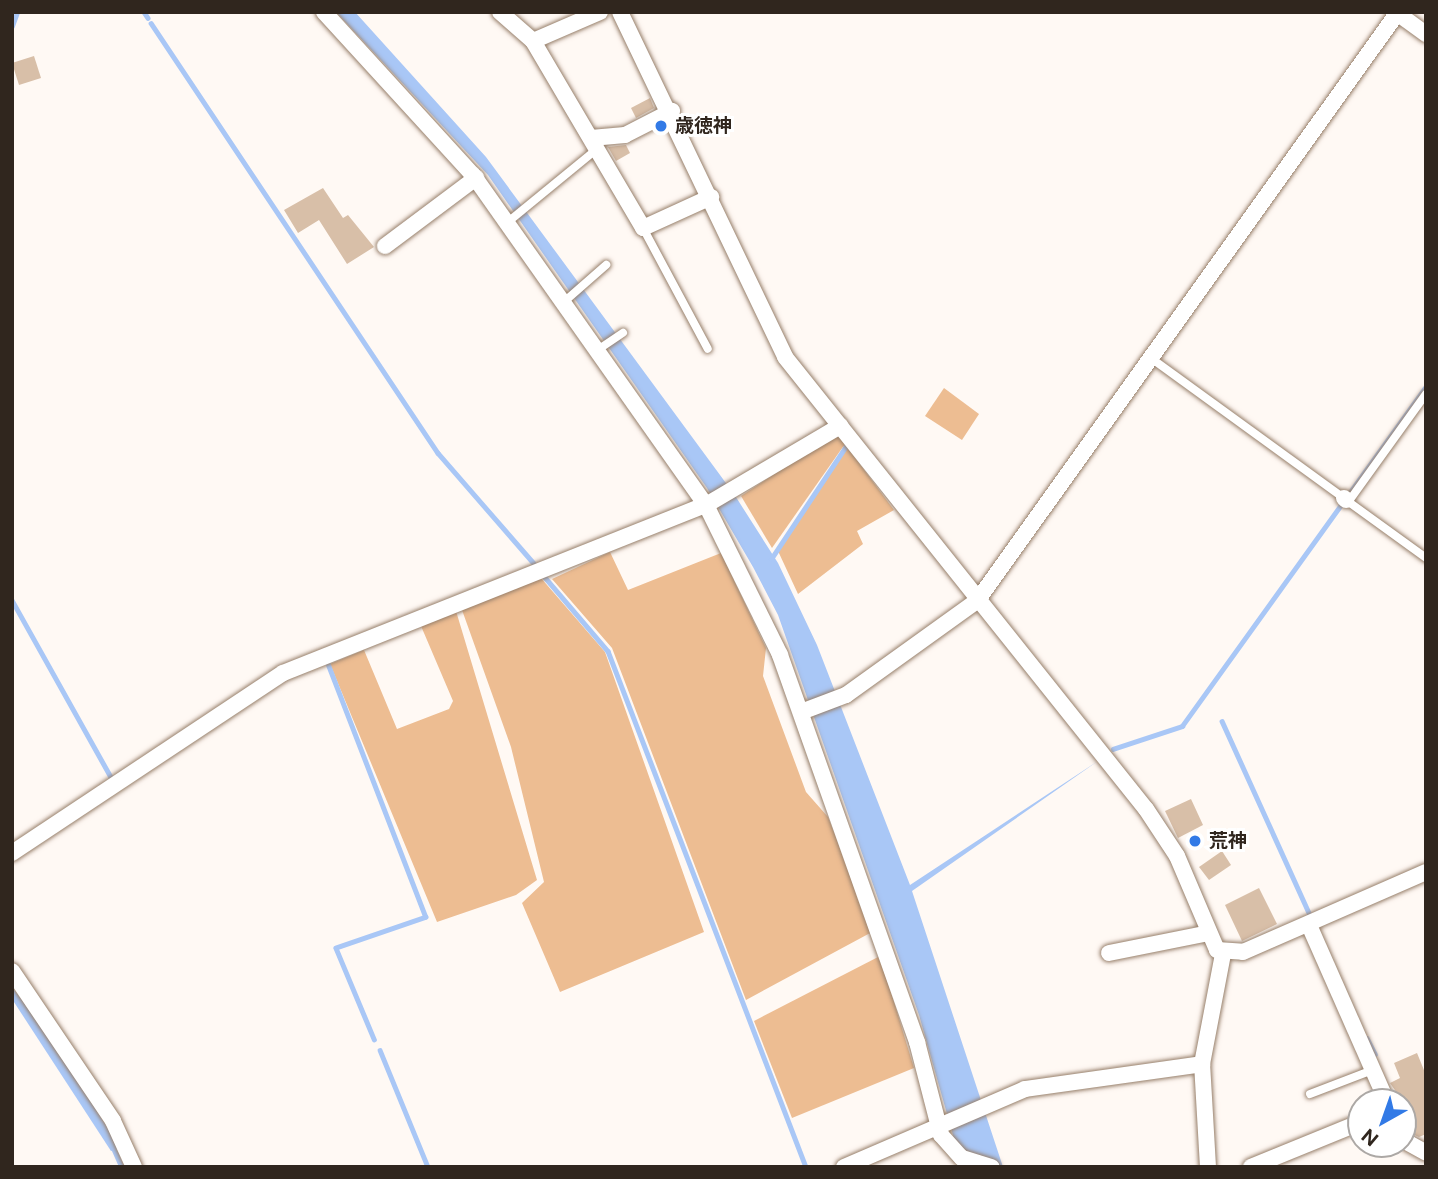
<!DOCTYPE html>
<html>
<head>
<meta charset="utf-8">
<style>
	body { margin:0 }
	#map { position:relative; width:1438px; height:1179px; overflow:hidden; background:#fff9f4; font-family:"Public Sans","Noto Sans JP",sans-serif }
	div>[style] { position:absolute }
	.green>* { inset:0; background:#edbd92 }
	.water>* { inset:0; background:#a9c7f6 }
	.stream>* { height:4.5px; margin:-2.25px; padding:0 2.25px; transform-origin:2.25px; border-radius:2.25px; background:#a9c7f6 }
	.building>* { inset:0; background:#d8bfa8 }
	.roads { filter:drop-shadow(0 0 2px #977f6a) drop-shadow(0 0 2px #977f6a) }
	.service>* { height:8px; margin:-4px; padding:0 4px; transform-origin:4px; border-radius:4px; background:#fff }
	.minor>* { height:16px; margin:-8px; padding:0 8px; transform-origin:8px; border-radius:8px; background:#fff }
	.dots>* { width:19px; height:19px; translate:-50% -50%; box-sizing:border-box; border:4px solid #fff; border-radius:50% }
	span { translate:-50% -50%; white-space:nowrap; text-align:center; line-height:1.15; -webkit-text-stroke:6px #fff; paint-order:stroke }
	.poi-label { font-size:19px; color:#30261e; font-weight:700 }
	.left { translate:0 -50%; text-align:left }
	.frame { position:absolute; inset:0; border:14px solid #30261e; pointer-events:none }
	.north { position:absolute; left:1347px; top:1088px; width:70px; height:70px; box-sizing:border-box; background:#fff; border:2px solid #aca8a5; border-radius:50%; rotate:220deg; font-size:19px; font-weight:700; line-height:28px; text-align:center; color:#30261e }
	.north::after { content:''; display:block; margin:auto; width:24px; height:32px; background:#327ae6; clip-path:polygon(50% 0,100% 100%,50% 72%,0 100%) }
</style>
</head>
<body>
<div id="map">
	<div class="green">
		<i style="clip-path:polygon(944px 388px,979px 414px,962px 440px,925px 416px)"></i>
		<i style="clip-path:polygon(837px 433px,845px 444px,772px 548px,741px 496px)"></i>
		<i style="clip-path:polygon(847px 447px,894px 510px,857px 531px,863px 544px,798px 594px,778px 551px)"></i>
		<i style="clip-path:polygon(610px 552px,628px 590px,721px 553px,766px 648px,763px 676px,806px 792px,828px 817px,872px 932px,746px 1000px,612px 648px,552px 579px)"></i>
		<i style="clip-path:polygon(541px 578px,605px 652px,704px 932px,560px 992px,522px 903px,544px 882px,511px 747px,462px 610px)"></i>
		<i style="clip-path:polygon(456px 611px,537px 880px,516px 895px,437px 922px,330px 664px,364px 650px,397px 729px,449px 709px,453px 701px,421px 626px)"></i>
		<i style="clip-path:polygon(880px 956px,914px 1068px,792px 1118px,754px 1021px)"></i>
	</div>
	<div class="water">
		<i style="clip-path:polygon(336px 12px,355px 12px,486px 157px,734px 494px,778px 563px,817px 645px,910px 885px,1098px 761px,912px 891px,1003px 1167px,962px 1167px,919px 1015px,778px 615px,753px 567px,707px 488px,488px 175px)"></i>
		<i style="clip-path:polygon(12px 987px,55px 1044px,120px 1148px,111px 1151px,12px 999px)"></i>
	</div>
	<div class="stream">
		<i style="left:144px;top:12px;width:7px;rotate:56deg"></i>
		<i style="left:151px;top:23px;width:517px;rotate:56.28deg"></i>
		<i style="left:438px;top:453px;width:151px;rotate:49deg"></i>
		<i style="left:12px;top:26px;width:15px;rotate:-70deg"></i>
		<i style="left:771px;top:559px;width:139px;rotate:-56.4deg"></i>
		<i style="left:543px;top:575px;width:100px;rotate:49.5deg"></i>
		<i style="left:608px;top:651px;width:553px;rotate:69.01deg"></i>
		<i style="left:12px;top:600px;width:205px;rotate:60.8deg"></i>
		<i style="left:327px;top:661px;width:274px;rotate:68.9deg"></i>
		<i style="left:426px;top:917px;width:95px;rotate:161deg"></i>
		<i style="left:336px;top:948px;width:99px;rotate:67.3deg"></i>
		<i style="left:1222px;top:721px;width:211px;rotate:65.6deg"></i>
		<i style="left:1113px;top:749px;width:73px;rotate:-18.4deg"></i>
		<i style="left:1182px;top:726px;width:418px;rotate:-54.3deg"></i>
		<i style="left:1367px;top:1038px;width:18px;rotate:63deg"></i>
		<i style="left:380px;top:1050px;width:126px;rotate:67.7deg"></i>
		<i style="left:113px;top:1147px;width:22px;rotate:66deg"></i>
	</div>
	<div class="building">
		<i style="clip-path:polygon(34px 56px,41px 78px,19px 85px,12px 63px)"></i>
		<i style="clip-path:polygon(650px 98px,654px 108px,636px 118px,631px 108px)"></i>
		<i style="clip-path:polygon(626px 145px,630px 153px,616px 161px,608px 147px)"></i>
		<i style="clip-path:polygon(323px 188px,343px 218px,348px 215px,374px 247px,347px 264px,319px 220px,298px 233px,284px 210px)"></i>
		<i style="clip-path:polygon(1191px 799px,1203px 825px,1178px 838px,1165px 811px)"></i>
		<i style="clip-path:polygon(1222px 851px,1231px 865px,1209px 880px,1199px 867px)"></i>
		<i style="clip-path:polygon(1259px 888px,1277px 924px,1242px 941px,1225px 905px)"></i>
		<i style="clip-path:polygon(1417px 1053px,1426px 1075px,1426px 1134px,1419px 1137px,1404px 1130px,1403px 1102px,1390px 1083px,1400px 1078px,1394px 1063px)"></i>
	</div>
	<div class="roads">
		<div class="service">
			<i style="left:509px;top:221px;width:114px;rotate:-39.3deg"></i>
			<i style="left:643px;top:228px;width:137px;rotate:61.8deg"></i>
			<i style="left:565px;top:301px;width:55px;rotate:-41.3deg"></i>
			<i style="left:599px;top:349px;width:29px;rotate:-34deg"></i>
			<i style="left:1151px;top:358px;width:238px;rotate:36deg"></i>
			<i style="left:1346px;top:500px;width:99px;rotate:35.9deg"></i>
			<i style="left:1349px;top:501px;width:132px;rotate:-54.3deg"></i>
			<i style="left:1310px;top:1094px;width:67px;rotate:-20.9deg"></i>
		</div>
		<div class="minor">
			<i style="left:324px;top:12px;width:221px;rotate:47.6deg"></i>
			<i style="left:473px;top:175px;width:404px;rotate:54.8deg"></i>
			<i style="left:706px;top:505px;width:167px;rotate:63.7deg"></i>
			<i style="left:780px;top:655px;width:411px;rotate:70.5deg"></i>
			<i style="left:917px;top:1042px;width:96px;rotate:75.5deg"></i>
			<i style="left:941px;top:1135px;width:31px;rotate:48deg"></i>
			<i style="left:962px;top:1158px;width:31px;rotate:17deg"></i>
			<i style="left:500px;top:12px;width:44px;rotate:41.3deg"></i>
			<i style="left:533px;top:41px;width:73px;rotate:-23.4deg"></i>
			<i style="left:620px;top:12px;width:382px;rotate:64.4deg"></i>
			<i style="left:785px;top:357px;width:578px;rotate:51.39deg"></i>
			<i style="left:1146px;top:809px;width:56px;rotate:56.6deg"></i>
			<i style="left:1177px;top:856px;width:102px;rotate:66.9deg"></i>
			<i style="left:1217px;top:950px;width:26px;rotate:4deg"></i>
			<i style="left:1243px;top:952px;width:200px;rotate:-23.6deg"></i>
			<i style="left:1397px;top:13px;width:36px;rotate:36deg"></i>
			<i style="left:533px;top:41px;width:217px;rotate:59.5deg"></i>
			<i style="left:643px;top:228px;width:75px;rotate:-24.5deg"></i>
			<i style="left:591px;top:138px;width:34px;rotate:-5deg"></i>
			<i style="left:625px;top:135px;width:53px;rotate:-27.1deg"></i>
			<i style="left:385px;top:246px;width:114px;rotate:-36.8deg"></i>
			<i style="left:1344px;top:498px;width:3px;rotate:45deg"></i>
			<i style="left:801px;top:712px;width:48px;rotate:-20.7deg"></i>
			<i style="left:846px;top:695px;width:161px;rotate:-35.7deg"></i>
			<i style="left:977px;top:601px;width:724px;rotate:-54.44deg"></i>
			<i style="left:12px;top:853px;width:325px;rotate:-33.6deg"></i>
			<i style="left:283px;top:673px;width:455px;rotate:-21.7deg"></i>
			<i style="left:706px;top:505px;width:156px;rotate:-30.5deg"></i>
			<i style="left:1309px;top:925px;width:193px;rotate:66.2deg"></i>
			<i style="left:1109px;top:953px;width:102px;rotate:-11.3deg"></i>
			<i style="left:12px;top:971px;width:181px;rotate:56deg"></i>
			<i style="left:113px;top:1121px;width:51px;rotate:65.5deg"></i>
			<i style="left:1403px;top:1140px;width:26px;rotate:29deg"></i>
			<i style="left:844px;top:1167px;width:197px;rotate:-23.3deg"></i>
			<i style="left:1025px;top:1089px;width:179px;rotate:-8deg"></i>
			<i style="left:1208px;top:1167px;width:103px;rotate:-93.3deg"></i>
			<i style="left:1202px;top:1064px;width:112px;rotate:-79.2deg"></i>
			<i style="left:1251px;top:1167px;width:119px;rotate:-22.2deg"></i>
		</div>
	</div>
	<div class="dots">
		<i style="left:661px;top:126px;background:#327ae6"></i>
		<i style="left:1195px;top:841px;background:#327ae6"></i>
	</div>
	<div class="poi-label">
		<span class="left" style="left:675px;top:126px">歳徳神</span>
		<span class="left" style="left:1209px;top:841px">荒神</span>
	</div>
	<div class="frame"></div>
	<div class="north">N</div>
</div>
</body>
</html>
